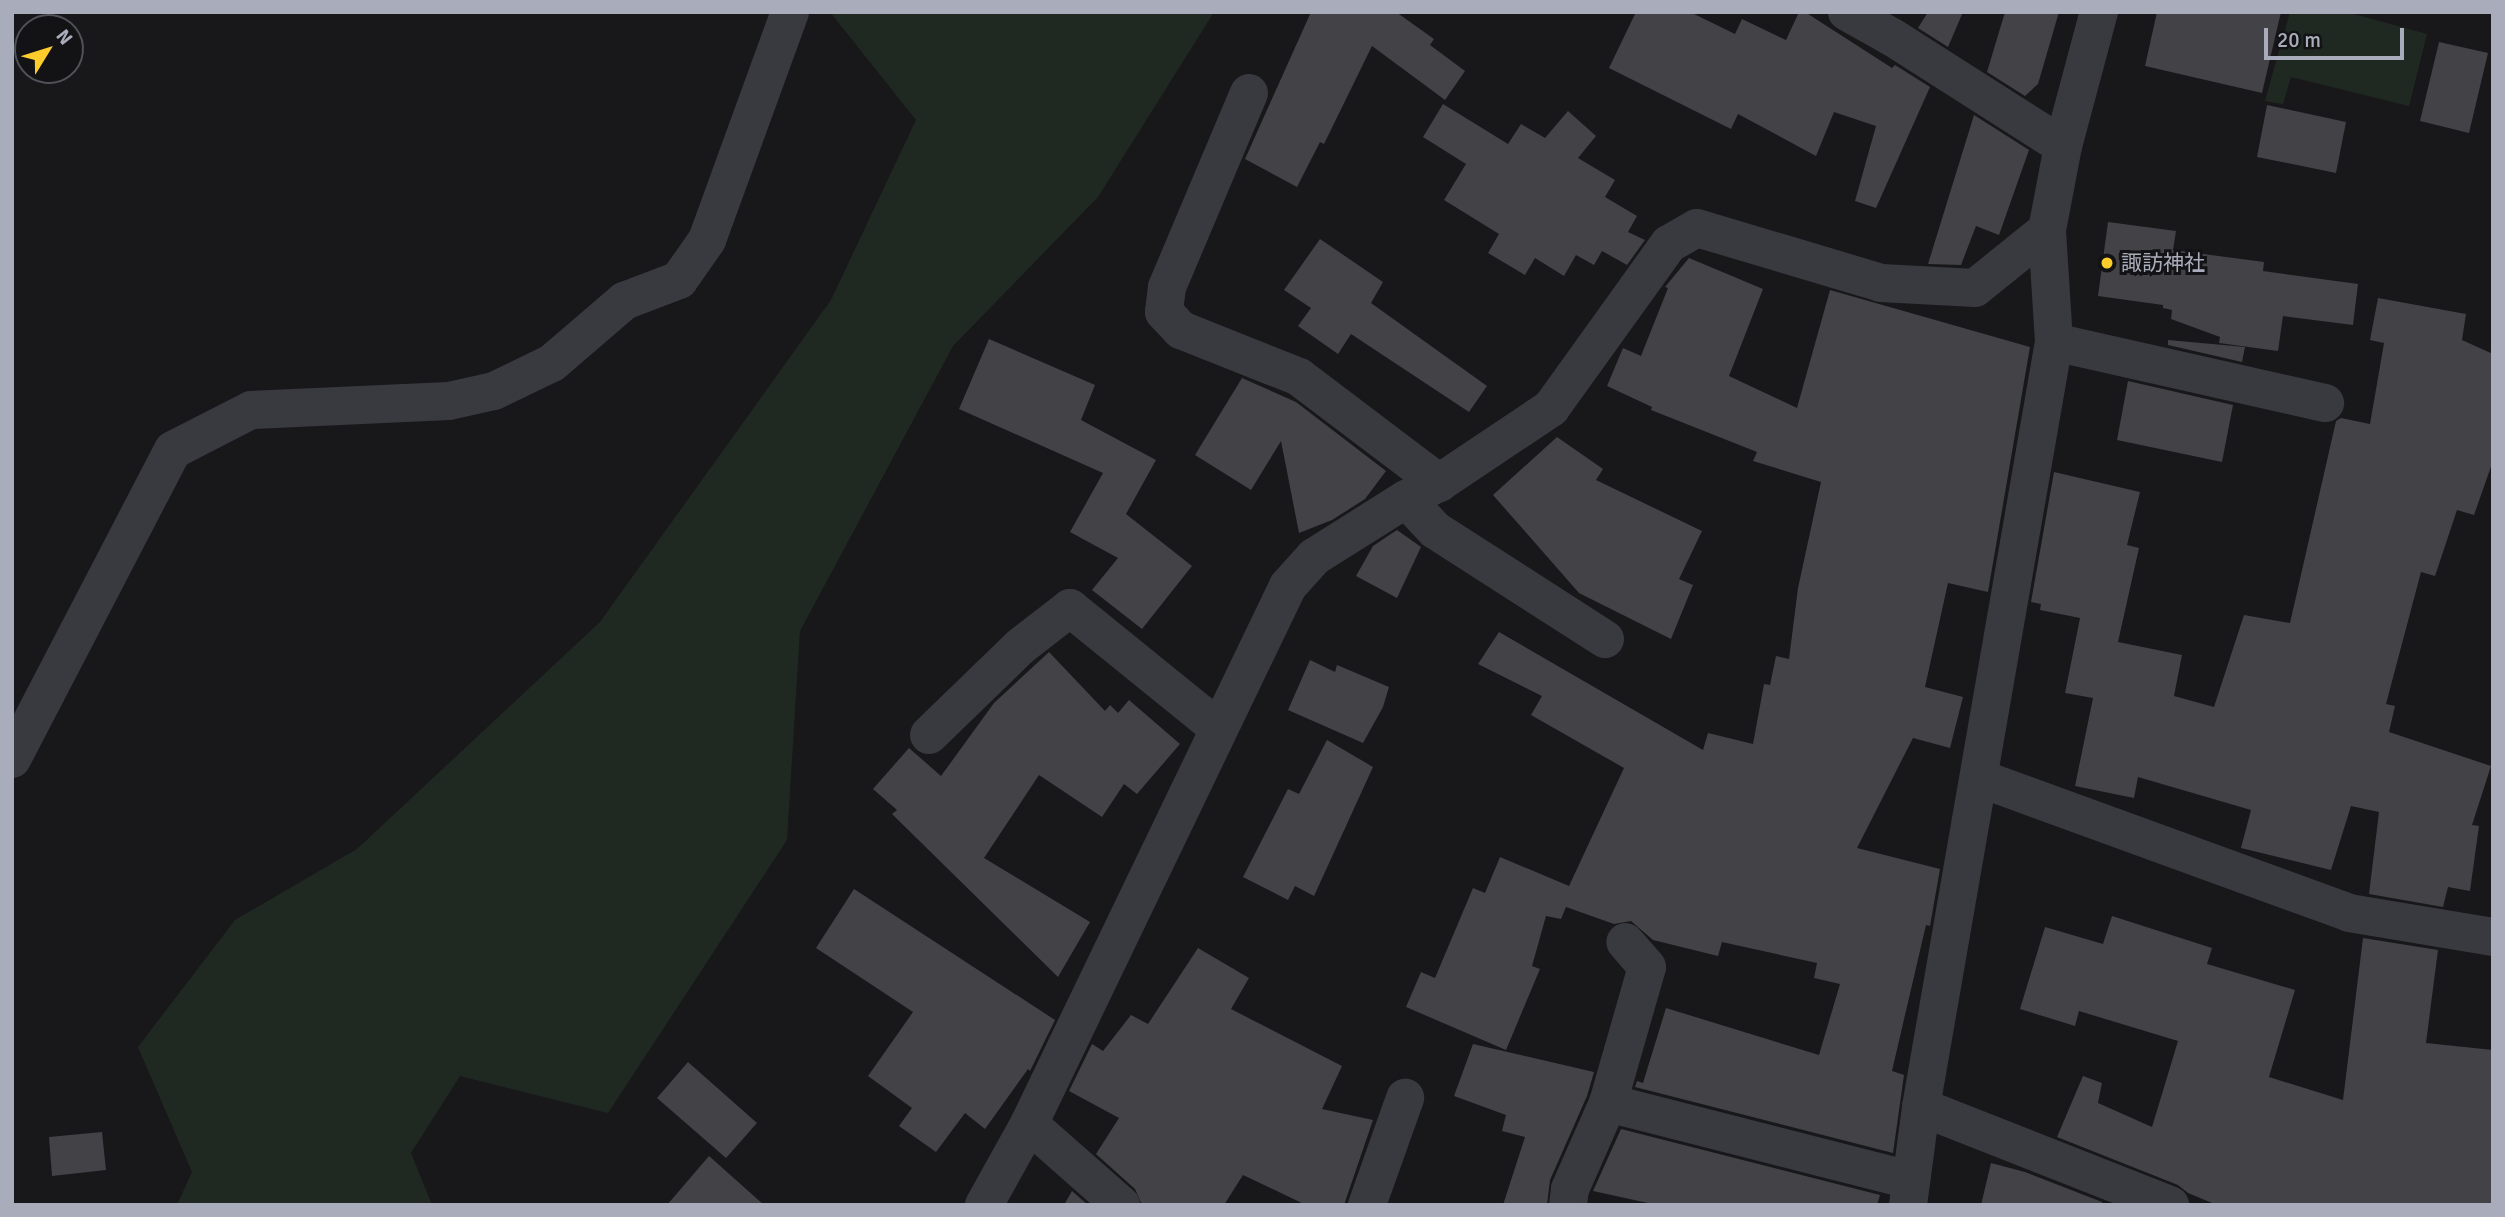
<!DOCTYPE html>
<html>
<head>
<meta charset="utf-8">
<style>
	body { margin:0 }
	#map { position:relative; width:2505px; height:1217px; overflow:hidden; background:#18181a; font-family:Signika,"Noto Sans JP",sans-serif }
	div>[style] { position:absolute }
	.green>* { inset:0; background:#1f2921 }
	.building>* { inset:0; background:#424247 }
	.minor>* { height:38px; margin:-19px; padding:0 19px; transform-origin:19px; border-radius:19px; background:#393940 }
	.dots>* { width:19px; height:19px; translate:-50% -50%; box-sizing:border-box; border:4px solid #131315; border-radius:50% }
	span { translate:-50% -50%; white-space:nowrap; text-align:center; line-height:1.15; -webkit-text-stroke:6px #131315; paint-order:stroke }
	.poi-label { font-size:21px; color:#a9adbb }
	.left { translate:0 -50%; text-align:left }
	.frame { position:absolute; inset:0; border:14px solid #a9adbb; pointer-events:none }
	.north { position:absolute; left:14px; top:14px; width:70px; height:70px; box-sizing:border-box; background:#131315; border:2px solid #4f5157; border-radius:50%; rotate:52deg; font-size:19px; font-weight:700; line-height:28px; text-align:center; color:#a9adbb }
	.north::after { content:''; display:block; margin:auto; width:24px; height:32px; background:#fecd2c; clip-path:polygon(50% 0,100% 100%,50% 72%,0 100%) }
	.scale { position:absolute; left:2264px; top:28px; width:140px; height:32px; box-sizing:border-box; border:4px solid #a9adbb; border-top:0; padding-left:9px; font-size:21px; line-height:24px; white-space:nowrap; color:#a9adbb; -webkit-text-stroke:5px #131315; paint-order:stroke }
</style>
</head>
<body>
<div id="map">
	<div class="green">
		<i style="clip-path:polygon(830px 12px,1214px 12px,1098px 197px,953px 346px,800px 631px,787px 840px,608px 1113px,460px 1076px,411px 1153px,432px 1205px,177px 1205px,192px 1172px,138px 1047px,235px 920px,357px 849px,600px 622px,831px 300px,916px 120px)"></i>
		<i style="clip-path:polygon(2290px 12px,2346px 12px,2427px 34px,2409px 106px,2291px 77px,2283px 104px,2265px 101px)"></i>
	</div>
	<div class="building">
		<i style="clip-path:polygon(1311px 12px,1396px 12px,1434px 39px,1430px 45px,1465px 71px,1445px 100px,1372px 46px,1324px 144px,1320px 142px,1297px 187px,1245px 159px)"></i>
		<i style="clip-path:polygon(1636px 12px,1690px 12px,1735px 34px,1742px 19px,1786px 40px,1799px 12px,1805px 12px,1892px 68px,1895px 65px,1930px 87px,1876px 208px,1855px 201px,1876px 126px,1834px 112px,1816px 156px,1738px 114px,1731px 129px,1609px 68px)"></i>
		<i style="clip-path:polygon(1928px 12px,1963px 12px,1948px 47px,1918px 28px)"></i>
		<i style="clip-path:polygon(2005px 12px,2059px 12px,2038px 84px,2025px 96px,1987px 72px)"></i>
		<i style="clip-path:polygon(2157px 12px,2281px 12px,2262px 93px,2145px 66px)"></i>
		<i style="clip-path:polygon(2439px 42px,2488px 53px,2469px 133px,2420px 121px)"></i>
		<i style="clip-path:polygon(1443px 104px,1508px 144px,1521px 124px,1545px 138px,1568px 111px,1596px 136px,1578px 158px,1615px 180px,1605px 197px,1637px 216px,1628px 232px,1645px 240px,1627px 265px,1602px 251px,1594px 265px,1576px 255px,1564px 276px,1535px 258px,1525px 275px,1488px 253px,1499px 234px,1444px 200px,1466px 164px,1423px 137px)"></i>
		<i style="clip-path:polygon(2267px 105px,2346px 122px,2336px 173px,2257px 157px)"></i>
		<i style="clip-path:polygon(1974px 115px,2029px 150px,1999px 235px,1976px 226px,1961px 265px,1928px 264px)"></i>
		<i style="clip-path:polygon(2108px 222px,2176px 231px,2173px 250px,2264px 262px,2263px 271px,2358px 284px,2353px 325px,2283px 316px,2278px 351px,2219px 343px,2220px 337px,2171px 319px,2172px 310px,2163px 308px,2163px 305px,2098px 296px)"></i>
		<i style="clip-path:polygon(1320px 239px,1383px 282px,1371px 303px,1487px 386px,1469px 412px,1351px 334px,1338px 354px,1298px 326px,1311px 308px,1284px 290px)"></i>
		<i style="clip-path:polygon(1689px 258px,1763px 289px,1729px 376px,1797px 408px,1830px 290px,2030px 347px,1988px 592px,1948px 583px,1925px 687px,1963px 697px,1950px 748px,1913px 738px,1857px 848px,1940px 869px,1930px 926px,1926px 925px,1892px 1071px,1904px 1075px,1893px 1153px,1635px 1087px,1637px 1081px,1643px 1083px,1666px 1008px,1819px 1055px,1840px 984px,1814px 978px,1817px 963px,1722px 942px,1718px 956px,1653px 940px,1631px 921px,1614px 924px,1566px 907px,1561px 919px,1546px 916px,1532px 966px,1540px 969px,1506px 1050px,1406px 1007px,1421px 972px,1435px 978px,1473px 888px,1485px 893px,1500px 857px,1569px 886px,1624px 768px,1531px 715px,1542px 696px,1478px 664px,1499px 632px,1703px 750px,1708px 733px,1753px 744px,1764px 684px,1770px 685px,1776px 656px,1789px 659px,1798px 588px,1821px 482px,1753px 461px,1757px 452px,1651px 410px,1652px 407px,1607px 386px,1623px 348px,1641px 356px,1668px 288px,1665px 287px)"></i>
		<i style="clip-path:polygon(2378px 298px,2466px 314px,2462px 340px,2493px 354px,2493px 461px,2474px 515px,2457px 510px,2435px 576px,2421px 572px,2386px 704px,2395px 706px,2389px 732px,2491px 766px,2472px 825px,2479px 826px,2470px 891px,2448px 887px,2443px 907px,2369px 894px,2379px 812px,2351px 806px,2331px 870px,2241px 848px,2251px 810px,2138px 777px,2134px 798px,2075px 786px,2093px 698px,2065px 693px,2080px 618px,2040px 610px,2041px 604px,2031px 602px,2054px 472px,2140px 492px,2127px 545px,2139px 548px,2118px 642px,2182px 655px,2174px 696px,2214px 707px,2244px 615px,2290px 623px,2336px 421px,2341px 418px,2370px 424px,2384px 343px,2370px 340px)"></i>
		<i style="clip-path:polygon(989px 339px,1095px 385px,1081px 420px,1156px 460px,1126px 514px,1192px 566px,1142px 629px,1092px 590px,1118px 558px,1070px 532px,1103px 473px,959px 409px)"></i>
		<i style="clip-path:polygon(2168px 340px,2245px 347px,2242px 362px,2168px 345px)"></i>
		<i style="clip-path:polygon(1242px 378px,1296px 402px,1386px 471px,1365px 499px,1332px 520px,1299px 533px,1281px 441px,1251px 490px,1195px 455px)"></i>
		<i style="clip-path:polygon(2128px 381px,2233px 405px,2222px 462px,2117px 440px)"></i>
		<i style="clip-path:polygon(1557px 437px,1603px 469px,1596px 480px,1702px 531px,1679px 579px,1693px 585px,1671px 639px,1579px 593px,1493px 495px)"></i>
		<i style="clip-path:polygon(1397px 530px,1421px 547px,1397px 598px,1356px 576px,1373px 546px)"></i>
		<i style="clip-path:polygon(1049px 652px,1105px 711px,1110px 705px,1118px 713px,1129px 700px,1180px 744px,1137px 794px,1124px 784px,1102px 817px,1039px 775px,984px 858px,1090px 922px,1058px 977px,892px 814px,897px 810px,873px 789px,909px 748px,941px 776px,994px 703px)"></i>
		<i style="clip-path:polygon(1310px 660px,1335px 672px,1337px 665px,1389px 687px,1383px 707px,1363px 743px,1288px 710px)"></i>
		<i style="clip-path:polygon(1327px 740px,1373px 767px,1314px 896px,1295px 886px,1288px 900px,1243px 877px,1288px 789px,1299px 794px)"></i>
		<i style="clip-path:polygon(854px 889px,1055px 1020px,1030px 1071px,1028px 1069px,985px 1129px,965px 1113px,936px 1152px,899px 1126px,912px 1108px,868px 1076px,913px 1012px,816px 948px)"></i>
		<i style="clip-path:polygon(2112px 916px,2212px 948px,2207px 964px,2295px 990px,2269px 1077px,2343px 1100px,2363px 938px,2438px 950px,2426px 1043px,2493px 1050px,2493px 1205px,2217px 1205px,2188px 1193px,2178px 1185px,2057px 1137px,2083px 1076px,2102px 1083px,2098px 1103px,2152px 1127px,2178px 1041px,2079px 1011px,2075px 1026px,2020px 1009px,2045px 927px,2103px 944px)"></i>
		<i style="clip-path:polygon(1198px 948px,1249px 978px,1231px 1009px,1342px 1066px,1322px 1109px,1373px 1120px,1344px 1205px,1306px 1205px,1243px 1175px,1224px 1205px,1142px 1205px,1135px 1189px,1096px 1154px,1119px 1118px,1069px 1091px,1092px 1044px,1103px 1051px,1131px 1015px,1148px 1024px)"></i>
		<i style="clip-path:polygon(1473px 1044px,1594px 1072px,1587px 1096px,1550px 1180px,1547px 1205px,1503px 1205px,1525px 1137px,1502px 1131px,1506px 1115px,1454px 1096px)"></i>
		<i style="clip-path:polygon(688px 1062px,757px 1123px,726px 1158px,657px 1098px)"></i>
		<i style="clip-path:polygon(1621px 1129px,1880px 1195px,1877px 1205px,1657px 1205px,1593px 1191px)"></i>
		<i style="clip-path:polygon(102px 1132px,106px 1170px,52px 1176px,49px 1137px)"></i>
		<i style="clip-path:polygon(709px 1156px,764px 1205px,667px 1205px)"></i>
		<i style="clip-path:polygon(1991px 1163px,2025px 1172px,2102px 1202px,2102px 1205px,1981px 1205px)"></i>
		<i style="clip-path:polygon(1072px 1191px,1088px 1205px,1064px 1205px)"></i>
	</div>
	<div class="minor">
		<i style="left:1847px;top:12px;width:51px;rotate:29.1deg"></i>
		<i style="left:1892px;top:37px;width:203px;rotate:32.5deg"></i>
		<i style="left:1249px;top:93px;width:211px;rotate:112.9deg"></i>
		<i style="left:1167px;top:287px;width:25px;rotate:97deg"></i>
		<i style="left:1164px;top:312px;width:25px;rotate:47deg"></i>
		<i style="left:1181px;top:330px;width:127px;rotate:21.7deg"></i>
		<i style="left:1299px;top:377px;width:176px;rotate:37.1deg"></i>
		<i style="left:2054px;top:342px;width:278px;rotate:12.7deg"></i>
		<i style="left:1406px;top:499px;width:42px;rotate:46.9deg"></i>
		<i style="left:1435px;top:530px;width:202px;rotate:32.7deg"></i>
		<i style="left:929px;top:735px;width:128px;rotate:-44.1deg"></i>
		<i style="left:1021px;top:646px;width:62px;rotate:-37.8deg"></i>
		<i style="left:1070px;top:608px;width:191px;rotate:39deg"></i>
		<i style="left:12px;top:759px;width:348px;rotate:-62.5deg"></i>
		<i style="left:173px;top:450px;width:88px;rotate:-27.1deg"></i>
		<i style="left:251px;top:410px;width:198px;rotate:-2.6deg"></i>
		<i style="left:449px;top:401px;width:46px;rotate:-12.5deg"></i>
		<i style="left:494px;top:391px;width:64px;rotate:-25.8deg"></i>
		<i style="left:552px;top:363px;width:95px;rotate:-40.7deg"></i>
		<i style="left:624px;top:301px;width:59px;rotate:-20.9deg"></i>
		<i style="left:679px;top:280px;width:49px;rotate:-55deg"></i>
		<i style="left:707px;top:240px;width:243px;rotate:-70deg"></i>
		<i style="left:1979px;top:778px;width:394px;rotate:20deg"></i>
		<i style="left:2349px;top:913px;width:146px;rotate:9.5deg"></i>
		<i style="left:1608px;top:1103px;width:313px;rotate:14.3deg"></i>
		<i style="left:1921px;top:1107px;width:268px;rotate:21.5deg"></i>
		<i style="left:1029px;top:1124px;width:123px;rotate:41.4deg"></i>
		<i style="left:984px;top:1205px;width:93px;rotate:-60.9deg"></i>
		<i style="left:1029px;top:1124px;width:597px;rotate:-64.29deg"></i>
		<i style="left:1288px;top:586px;width:39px;rotate:-48deg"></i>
		<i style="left:1314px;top:557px;width:109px;rotate:-32.2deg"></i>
		<i style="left:1406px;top:499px;width:37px;rotate:-26deg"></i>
		<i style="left:1439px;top:483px;width:135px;rotate:-33.8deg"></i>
		<i style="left:1551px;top:408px;width:202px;rotate:-54.3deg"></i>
		<i style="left:1669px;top:244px;width:32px;rotate:-30deg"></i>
		<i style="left:1697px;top:228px;width:192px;rotate:16.6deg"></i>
		<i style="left:1881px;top:283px;width:94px;rotate:3deg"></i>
		<i style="left:1975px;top:288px;width:92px;rotate:-38.9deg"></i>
		<i style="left:1367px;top:1205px;width:114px;rotate:-70.4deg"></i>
		<i style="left:1568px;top:1205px;width:16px;rotate:-83deg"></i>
		<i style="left:1570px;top:1189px;width:94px;rotate:-66.2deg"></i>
		<i style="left:1608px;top:1103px;width:141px;rotate:-74deg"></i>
		<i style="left:1647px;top:967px;width:33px;rotate:-131deg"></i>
		<i style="left:1908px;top:1205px;width:99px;rotate:-82.4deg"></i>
		<i style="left:1921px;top:1107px;width:776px;rotate:-80.14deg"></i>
		<i style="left:2054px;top:342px;width:112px;rotate:-93.6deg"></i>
		<i style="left:2047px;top:230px;width:86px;rotate:-79.2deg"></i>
		<i style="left:2063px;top:146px;width:139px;rotate:-75deg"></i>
	</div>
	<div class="dots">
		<i style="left:2107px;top:263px;background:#fecd2c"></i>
	</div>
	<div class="poi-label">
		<span class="left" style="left:2121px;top:263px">諏訪神社</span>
	</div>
	<div class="frame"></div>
	<div class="north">N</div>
	<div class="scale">20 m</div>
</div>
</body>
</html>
